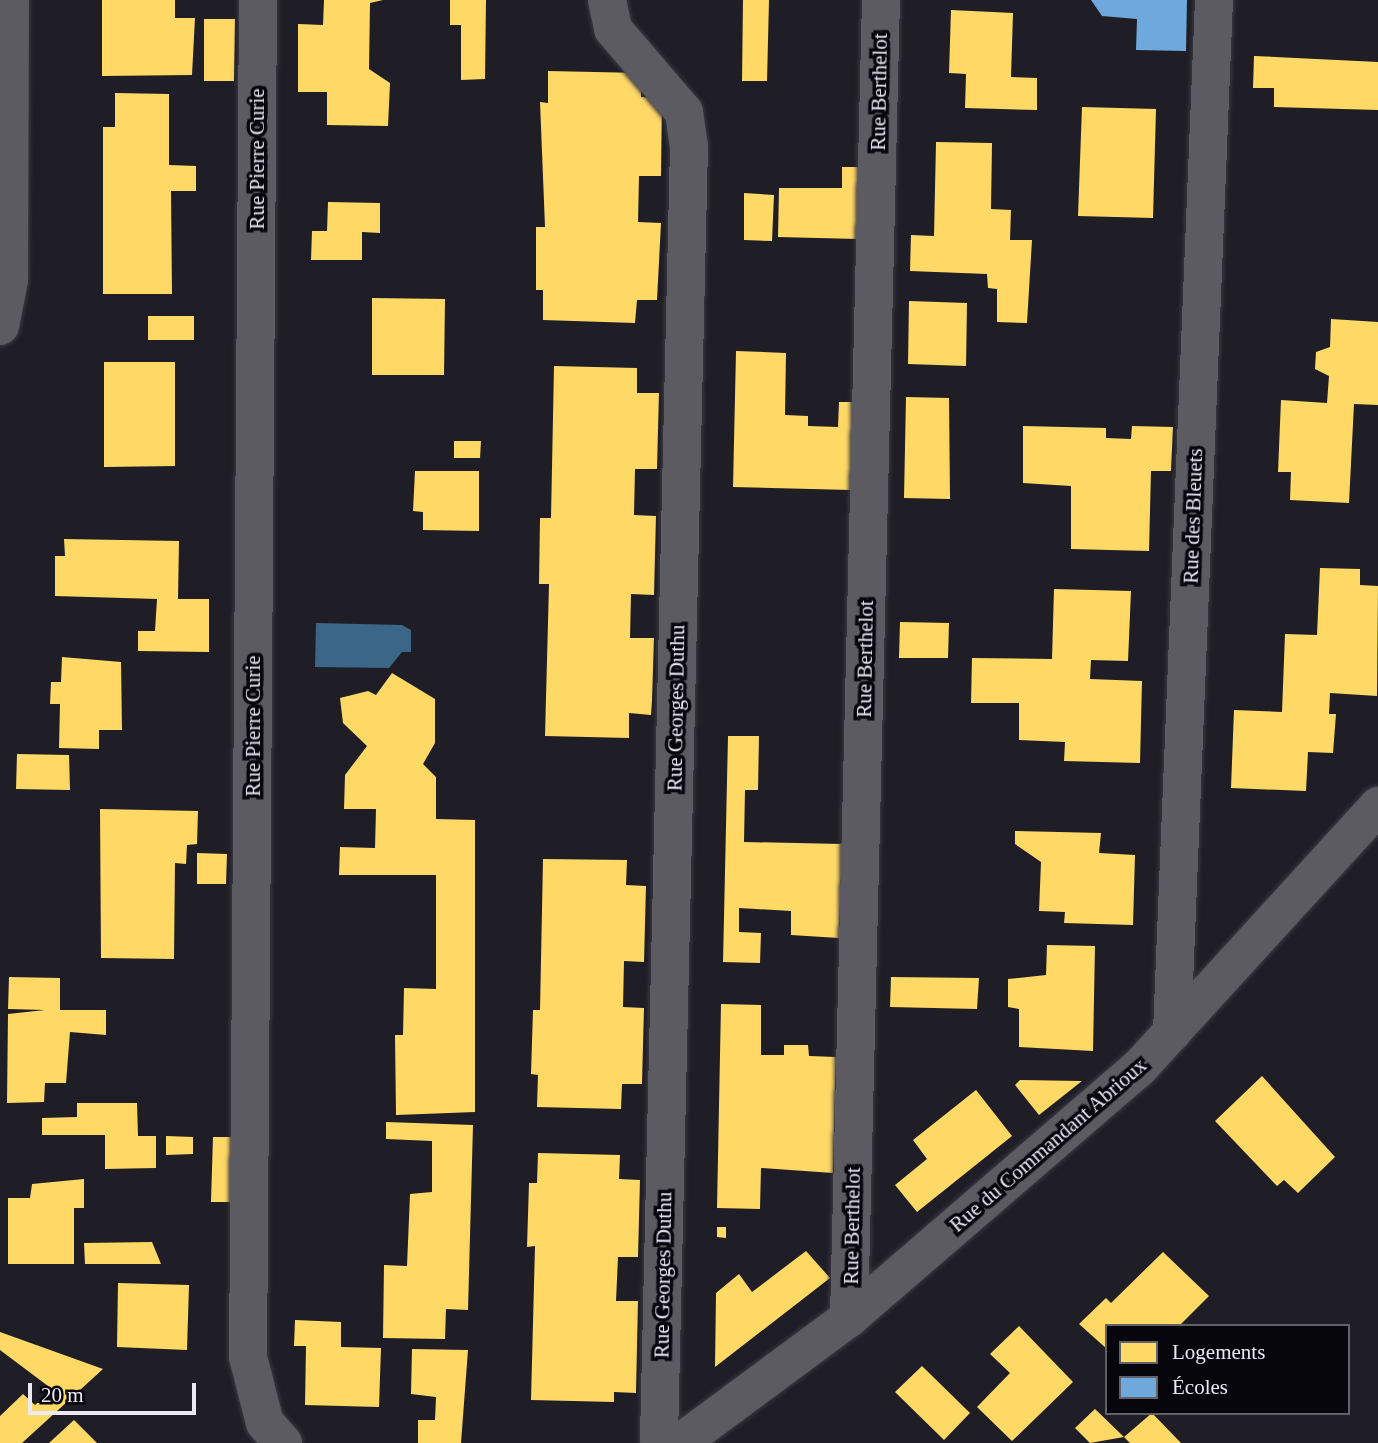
<!DOCTYPE html>
<html>
<head>
<meta charset="utf-8">
<style>
	body { margin:0 }
	#map { position:relative; width:1378px; height:1443px; overflow:hidden; background:#1f1e26; font-family:Georgia,serif }
	div>[style] { position:absolute }
	.water>* { inset:0; background:#3b6687 }
	.homes>* { inset:0; background:#ffd966 }
	.schools>* { inset:0; background:#6fa8dc }
	.roads { filter:drop-shadow(0 0 2px #3a3941) drop-shadow(0 0 2px #3a3941) }
	.street>* { height:38px; margin:-19px; padding:0 19px; transform-origin:19px; border-radius:19px; background:#5d5b62 }
	span { translate:-50% -50%; white-space:nowrap; text-align:center; line-height:1.15; -webkit-text-stroke:7px #07060d; paint-order:stroke }
	.street-label { font-size:21px; color:#ebeaf5 }
	.legend { position:absolute; left:1105px; top:1324px; width:245px; height:91px; box-sizing:border-box; background:#07060d; border:2px solid #62616a; margin:0; padding:9px 12px; list-style:none; font-size:21px; color:#ebeaf5 }
	.legend li { display:flex; align-items:center; gap:14px; height:35px }
	.legend b { width:35px; border:2px solid #62616a }
	.scale { position:absolute; left:28px; top:1383px; width:168px; height:32px; box-sizing:border-box; border:4px solid #ebeaf5; border-top:0; padding-left:9px; font-size:21px; line-height:24px; white-space:nowrap; color:#ebeaf5; -webkit-text-stroke:5px #07060d; paint-order:stroke }
</style>
</head>
<body>
<div id="map">
	<div class="water">
		<i style="clip-path:polygon(316px 623px,402px 625px,411px 630px,411px 652px,402px 652px,389px 668px,315px 667px)"></i>
	</div>
	<div class="homes">
		<i style="clip-path:polygon(102px 0,175px 0,175px 18px,195px 18px,192px 75px,102px 76px)"></i>
		<i style="clip-path:polygon(324px 0,383px 0,370px 3px,369px 69px,390px 83px,388px 126px,327px 125px,327px 92px,298px 92px,298px 24px,323px 25px)"></i>
		<i style="clip-path:polygon(450px 0,486px 0,485px 79px,461px 80px,461px 25px,450px 25px)"></i>
		<i style="clip-path:polygon(743px 0,769px 0,767px 81px,742px 81px)"></i>
		<i style="clip-path:polygon(951px 10px,1013px 13px,1011px 77px,1037px 78px,1037px 110px,965px 108px,966px 74px,949px 73px)"></i>
		<i style="clip-path:polygon(204px 19px,235px 19px,234px 81px,204px 81px)"></i>
		<i style="clip-path:polygon(1254px 56px,1378px 62px,1378px 110px,1274px 107px,1274px 88px,1253px 88px)"></i>
		<i style="clip-path:polygon(548px 71px,641px 73px,641px 97px,662px 98px,661px 176px,639px 176px,638px 222px,661px 223px,657px 300px,637px 300px,635px 323px,543px 320px,543px 290px,536px 290px,536px 227px,545px 227px,540px 102px,548px 103px)"></i>
		<i style="clip-path:polygon(115px 93px,169px 94px,169px 165px,196px 166px,196px 191px,171px 191px,172px 294px,103px 294px,103px 127px,115px 127px)"></i>
		<i style="clip-path:polygon(1082px 107px,1156px 109px,1153px 218px,1078px 216px)"></i>
		<i style="clip-path:polygon(936px 142px,992px 143px,991px 209px,1011px 210px,1010px 240px,1032px 240px,1027px 323px,997px 322px,997px 289px,988px 288px,987px 274px,910px 271px,911px 235px,934px 236px)"></i>
		<i style="clip-path:polygon(842px 167px,860px 167px,858px 239px,778px 237px,779px 188px,842px 188px)"></i>
		<i style="clip-path:polygon(744px 193px,774px 195px,772px 241px,744px 240px)"></i>
		<i style="clip-path:polygon(328px 202px,380px 203px,380px 233px,362px 232px,362px 260px,311px 260px,312px 231px,327px 231px)"></i>
		<i style="clip-path:polygon(372px 298px,445px 299px,444px 375px,372px 375px)"></i>
		<i style="clip-path:polygon(909px 301px,967px 303px,966px 366px,908px 364px)"></i>
		<i style="clip-path:polygon(148px 316px,194px 316px,194px 340px,148px 340px)"></i>
		<i style="clip-path:polygon(1331px 319px,1378px 322px,1378px 405px,1354px 404px,1349px 503px,1290px 500px,1291px 472px,1278px 472px,1281px 400px,1327px 403px,1329px 376px,1315px 369px,1316px 352px,1330px 347px)"></i>
		<i style="clip-path:polygon(736px 351px,786px 353px,785px 415px,808px 416px,808px 426px,838px 427px,839px 402px,854px 402px,851px 490px,733px 487px)"></i>
		<i style="clip-path:polygon(104px 362px,175px 362px,175px 466px,104px 467px)"></i>
		<i style="clip-path:polygon(554px 366px,637px 368px,637px 393px,659px 393px,657px 469px,635px 469px,634px 515px,656px 516px,654px 595px,631px 594px,630px 638px,654px 638px,652px 701px,651px 715px,629px 713px,629px 738px,545px 736px,549px 584px,539px 584px,540px 518px,551px 518px)"></i>
		<i style="clip-path:polygon(906px 397px,949px 398px,950px 499px,904px 498px)"></i>
		<i style="clip-path:polygon(1023px 426px,1106px 428px,1106px 438px,1131px 439px,1132px 426px,1173px 427px,1171px 471px,1151px 471px,1149px 551px,1071px 549px,1071px 486px,1023px 483px)"></i>
		<i style="clip-path:polygon(454px 441px,481px 441px,480px 458px,454px 458px)"></i>
		<i style="clip-path:polygon(415px 471px,479px 471px,479px 531px,423px 530px,423px 512px,413px 511px)"></i>
		<i style="clip-path:polygon(64px 539px,179px 541px,178px 599px,209px 599px,209px 652px,138px 651px,138px 631px,155px 631px,157px 599px,55px 596px,55px 556px,65px 556px)"></i>
		<i style="clip-path:polygon(1320px 568px,1360px 569px,1360px 585px,1378px 586px,1377px 696px,1330px 693px,1329px 714px,1336px 714px,1333px 753px,1308px 752px,1306px 791px,1231px 788px,1234px 710px,1282px 712px,1285px 634px,1317px 635px)"></i>
		<i style="clip-path:polygon(1054px 589px,1131px 591px,1128px 661px,1091px 660px,1090px 679px,1142px 681px,1140px 763px,1064px 761px,1065px 742px,1019px 740px,1019px 703px,971px 703px,972px 658px,1052px 659px)"></i>
		<i style="clip-path:polygon(900px 622px,949px 623px,948px 658px,899px 658px)"></i>
		<i style="clip-path:polygon(62px 657px,121px 662px,122px 730px,99px 730px,99px 749px,59px 748px,60px 704px,50px 704px,51px 682px,61px 682px)"></i>
		<i style="clip-path:polygon(392px 673px,435px 699px,435px 743px,423px 764px,436px 777px,436px 819px,475px 820px,475px 1112px,396px 1115px,395px 1035px,403px 1035px,404px 988px,436px 989px,436px 875px,339px 875px,340px 847px,375px 848px,376px 809px,344px 809px,345px 775px,367px 746px,343px 723px,340px 698px,368px 691px,376px 695px)"></i>
		<i style="clip-path:polygon(728px 736px,759px 736px,758px 790px,745px 790px,744px 842px,842px 844px,839px 938px,791px 935px,791px 911px,739px 908px,739px 932px,761px 933px,760px 963px,723px 962px)"></i>
		<i style="clip-path:polygon(17px 754px,69px 755px,70px 790px,16px 789px)"></i>
		<i style="clip-path:polygon(100px 809px,198px 811px,197px 844px,187px 845px,186px 864px,175px 863px,174px 959px,101px 958px)"></i>
		<i style="clip-path:polygon(1015px 831px,1101px 833px,1099px 853px,1135px 855px,1133px 925px,1064px 923px,1065px 912px,1039px 911px,1041px 862px,1015px 844px)"></i>
		<i style="clip-path:polygon(197px 853px,227px 854px,226px 884px,197px 884px)"></i>
		<i style="clip-path:polygon(543px 859px,627px 860px,626px 885px,646px 886px,644px 962px,624px 961px,623px 1007px,644px 1008px,642px 1084px,622px 1084px,621px 1109px,537px 1107px,538px 1075px,531px 1074px,533px 1010px,540px 1010px)"></i>
		<i style="clip-path:polygon(1047px 945px,1095px 946px,1093px 1051px,1019px 1047px,1019px 1009px,1008px 1007px,1008px 979px,1046px 975px)"></i>
		<i style="clip-path:polygon(9px 977px,60px 978px,60px 1010px,106px 1010px,106px 1035px,70px 1032px,66px 1083px,45px 1083px,44px 1102px,7px 1103px,8px 1014px,45px 1010px,8px 1009px)"></i>
		<i style="clip-path:polygon(891px 977px,979px 978px,977px 1009px,890px 1007px)"></i>
		<i style="clip-path:polygon(721px 1004px,761px 1005px,761px 1055px,784px 1055px,784px 1045px,808px 1045px,809px 1056px,836px 1057px,833px 1173px,761px 1168px,760px 1209px,717px 1208px)"></i>
		<i style="clip-path:polygon(1262px 1076px,1335px 1157px,1298px 1193px,1284px 1180px,1277px 1186px,1215px 1121px)"></i>
		<i style="clip-path:polygon(1020px 1080px,1082px 1081px,1039px 1115px,1015px 1085px)"></i>
		<i style="clip-path:polygon(976px 1090px,1012px 1136px,917px 1212px,895px 1185px,927px 1159px,913px 1140px)"></i>
		<i style="clip-path:polygon(77px 1103px,137px 1103px,138px 1136px,156px 1136px,156px 1168px,105px 1169px,105px 1135px,42px 1135px,42px 1118px,77px 1117px)"></i>
		<i style="clip-path:polygon(386px 1122px,473px 1125px,468px 1310px,446px 1309px,445px 1339px,383px 1338px,384px 1265px,407px 1266px,410px 1194px,432px 1192px,432px 1141px,386px 1139px)"></i>
		<i style="clip-path:polygon(166px 1136px,193px 1137px,193px 1154px,166px 1155px)"></i>
		<i style="clip-path:polygon(213px 1137px,247px 1137px,247px 1202px,211px 1202px)"></i>
		<i style="clip-path:polygon(538px 1153px,620px 1155px,619px 1179px,640px 1180px,638px 1257px,618px 1257px,616px 1301px,638px 1301px,636px 1393px,614px 1392px,614px 1402px,531px 1400px,535px 1246px,527px 1247px,529px 1183px,537px 1183px)"></i>
		<i style="clip-path:polygon(84px 1179px,84px 1208px,74px 1208px,74px 1264px,8px 1264px,8px 1198px,30px 1198px,32px 1184px)"></i>
		<i style="clip-path:polygon(717px 1227px,726px 1227px,726px 1238px,717px 1237px)"></i>
		<i style="clip-path:polygon(152px 1242px,161px 1264px,85px 1264px,84px 1243px)"></i>
		<i style="clip-path:polygon(806px 1251px,830px 1278px,715px 1367px,716px 1293px,739px 1274px,752px 1292px)"></i>
		<i style="clip-path:polygon(1163px 1252px,1209px 1296px,1179px 1326px,1107px 1326px,1107px 1349px,1079px 1324px,1106px 1298px,1111px 1303px)"></i>
		<i style="clip-path:polygon(118px 1283px,189px 1285px,187px 1350px,117px 1347px)"></i>
		<i style="clip-path:polygon(295px 1320px,341px 1322px,341px 1347px,381px 1348px,379px 1407px,305px 1405px,306px 1346px,294px 1346px)"></i>
		<i style="clip-path:polygon(1019px 1326px,1073px 1382px,1012px 1441px,977px 1407px,1010px 1373px,990px 1354px)"></i>
		<i style="clip-path:polygon(0 1332px,103px 1369px,22px 1443px,0 1443px,0 1416px,23px 1394px,35px 1405px,52px 1389px,0 1350px)"></i>
		<i style="clip-path:polygon(412px 1349px,468px 1350px,461px 1443px,418px 1443px,418px 1420px,435px 1420px,436px 1397px,411px 1394px)"></i>
		<i style="clip-path:polygon(922px 1366px,970px 1413px,944px 1440px,895px 1392px)"></i>
		<i style="clip-path:polygon(1095px 1409px,1124px 1437px,1152px 1413px,1181px 1443px,1130px 1443px,1124px 1437px,1090px 1443px,1075px 1428px)"></i>
		<i style="clip-path:polygon(74px 1420px,97px 1443px,49px 1443px)"></i>
	</div>
	<div class="schools">
		<i style="clip-path:polygon(1091px 0,1187px 0,1186px 51px,1136px 50px,1137px 19px,1102px 16px)"></i>
	</div>
	<div class="roads">
		<div class="street">
			<i style="left:258px;top:0;width:1357px;rotate:90.42deg"></i>
			<i style="left:248px;top:1357px;width:68px;rotate:75.6deg"></i>
			<i style="left:265px;top:1423px;width:27px;rotate:48deg"></i>
			<i style="left:607px;top:0;width:30px;rotate:78deg"></i>
			<i style="left:613px;top:29px;width:109px;rotate:49.5deg"></i>
			<i style="left:684px;top:112px;width:34px;rotate:82deg"></i>
			<i style="left:689px;top:146px;width:1297px;rotate:91.33deg"></i>
			<i style="left:0;top:326px;width:47px;rotate:-78.9deg"></i>
			<i style="left:9px;top:280px;width:280px;rotate:-89.8deg"></i>
			<i style="left:1172px;top:1032px;width:1033px;rotate:-87.67deg"></i>
			<i style="left:849px;top:1318px;width:1318px;rotate:-88.61deg"></i>
			<i style="left:680px;top:1443px;width:210px;rotate:-36.5deg"></i>
			<i style="left:849px;top:1318px;width:383px;rotate:-40.8deg"></i>
			<i style="left:1139px;top:1068px;width:355px;rotate:-47.6deg"></i>
		</div>
	</div>
	<div class="street-label">
		<span style="left:879px;top:92px;rotate:-89deg">Rue Berthelot</span>
		<span style="left:257px;top:159px;rotate:-90deg">Rue Pierre Curie</span>
		<span style="left:1193px;top:516px;rotate:-88deg">Rue des Bleuets</span>
		<span style="left:865px;top:659px;rotate:-89deg">Rue Berthelot</span>
		<span style="left:676px;top:708px;rotate:-89deg">Rue Georges Duthu</span>
		<span style="left:253px;top:726px;rotate:-90deg">Rue Pierre Curie</span>
		<span style="left:1048px;top:1145px;rotate:-41deg">Rue du Commandant Abrioux</span>
		<span style="left:852px;top:1226px;rotate:-89deg">Rue Berthelot</span>
		<span style="left:663px;top:1275px;rotate:-89deg">Rue Georges Duthu</span>
	</div>
	<ul class="legend">
	<li><b style="height:19px;background:#ffd966"></b>Logements</li>
	<li><b style="height:19px;background:#6fa8dc"></b>Écoles</li>
	</ul>
	<div class="scale">20 m</div>
</div>
</body>
</html>
